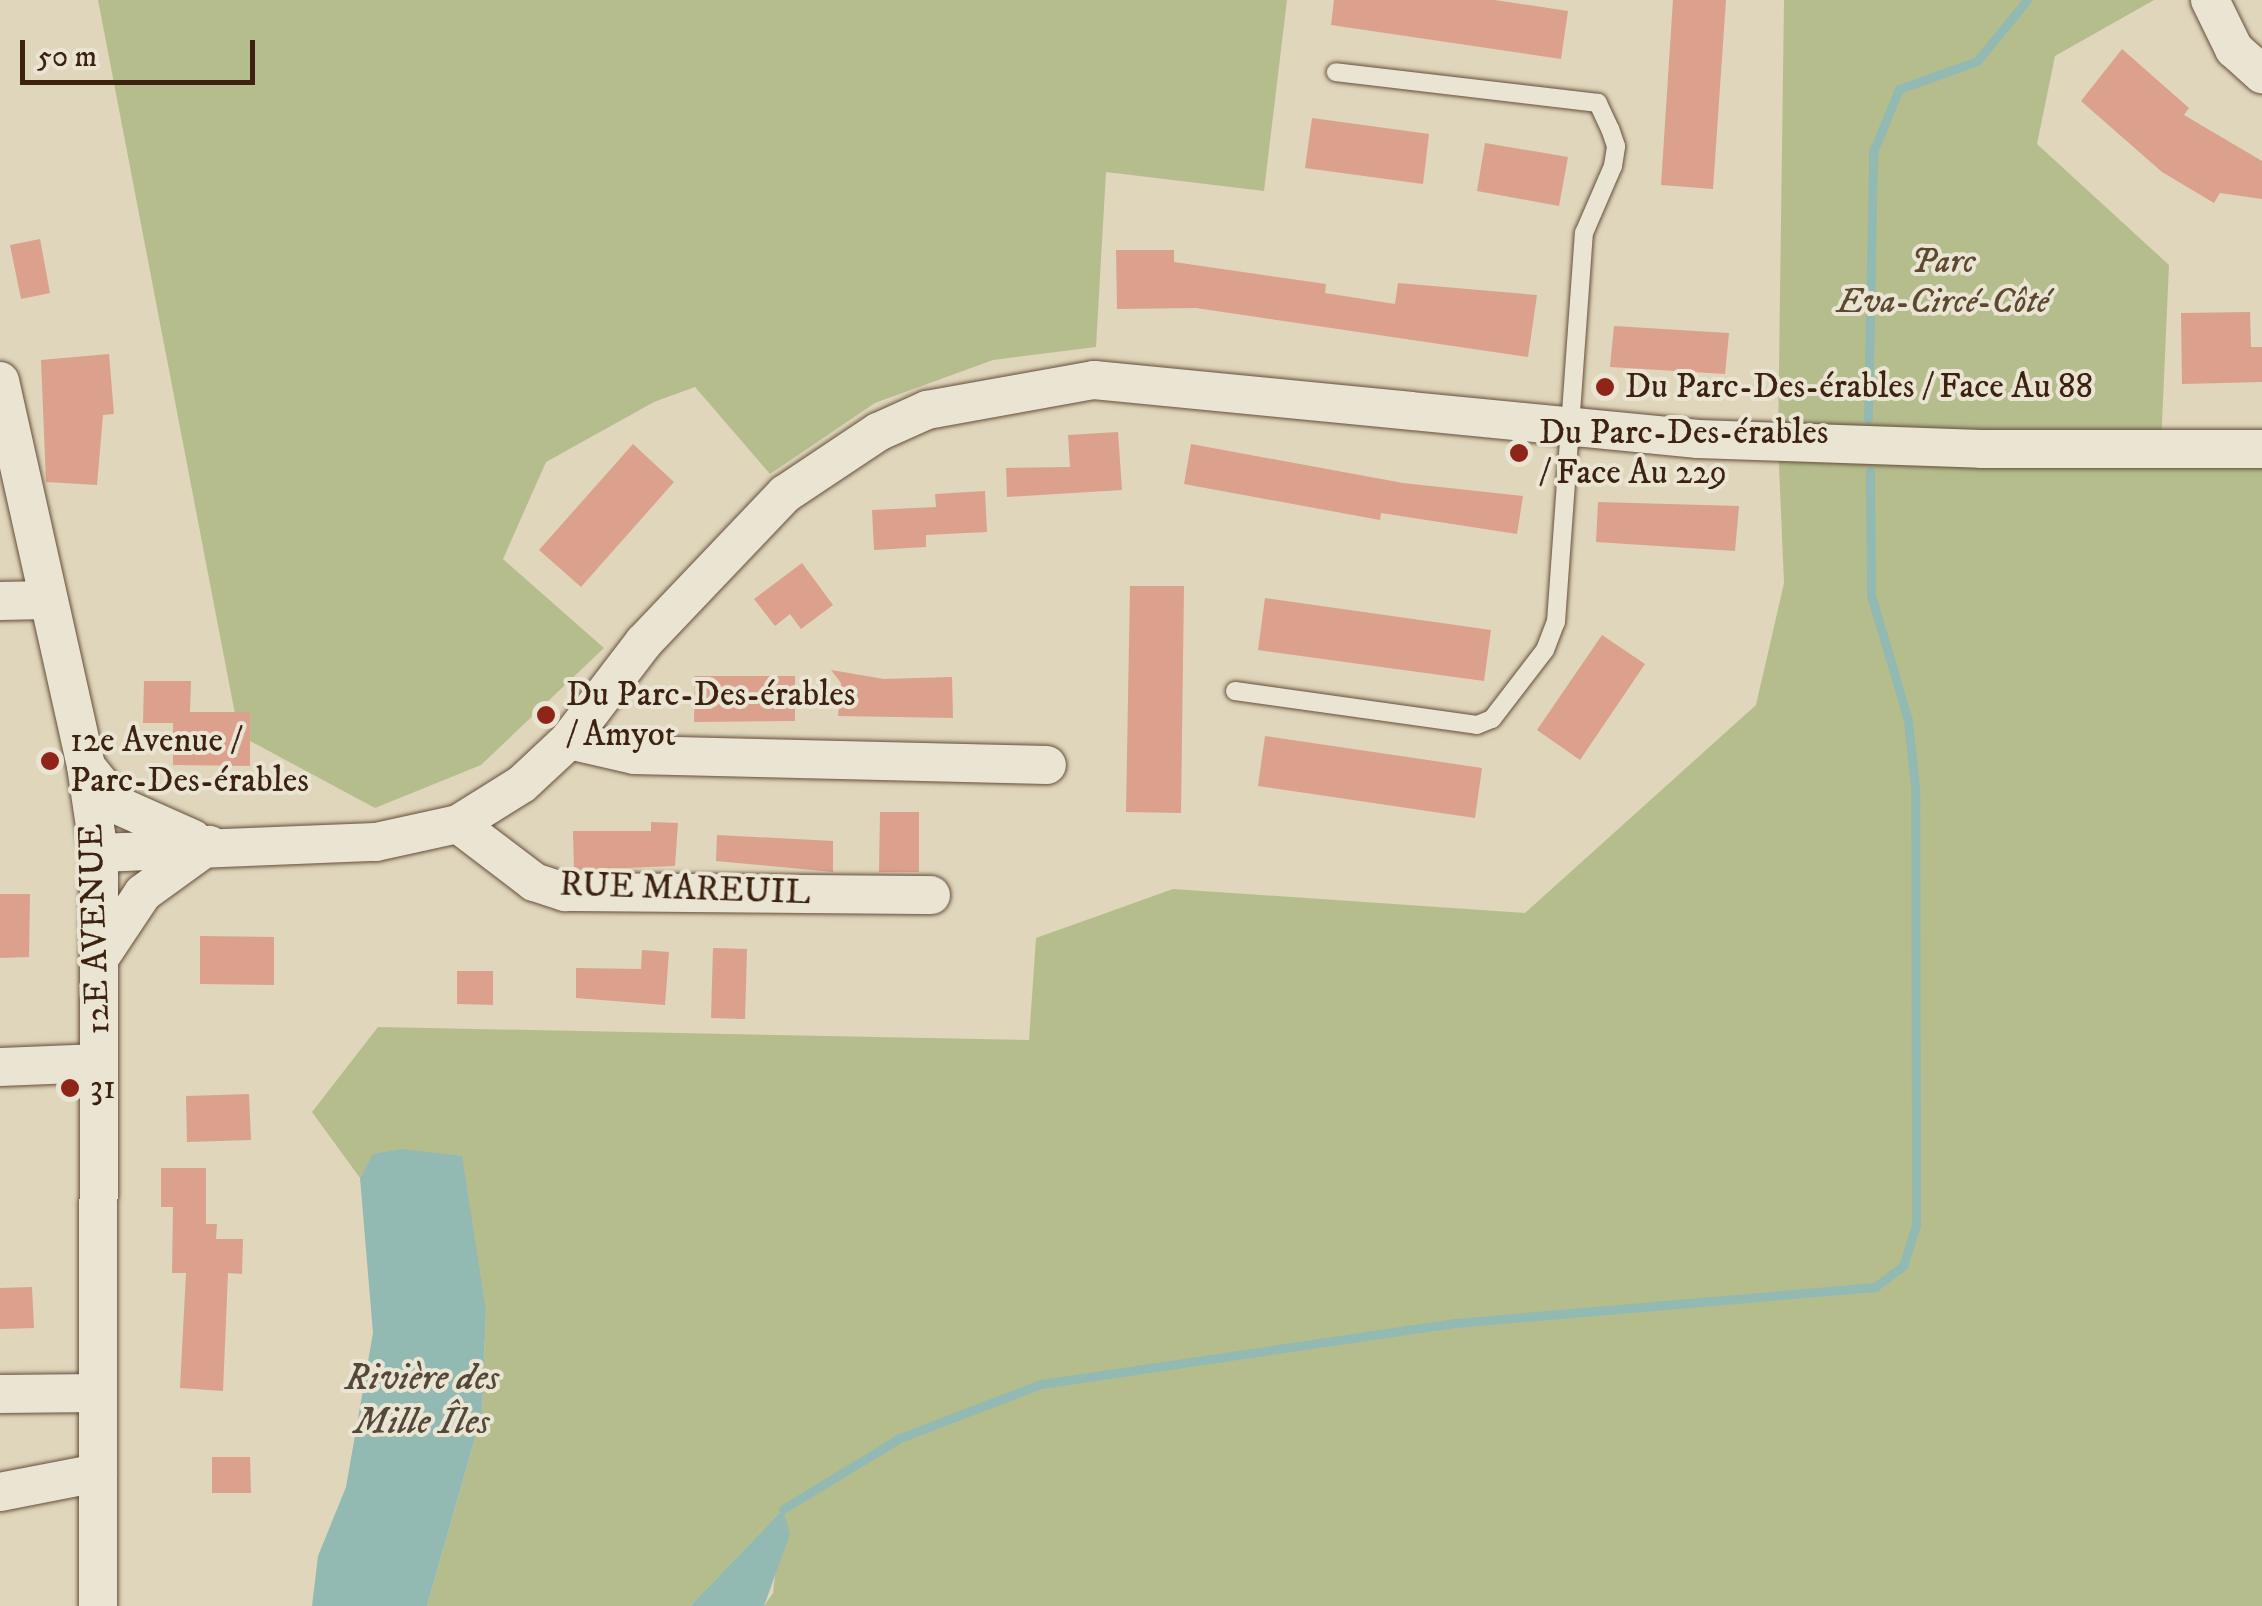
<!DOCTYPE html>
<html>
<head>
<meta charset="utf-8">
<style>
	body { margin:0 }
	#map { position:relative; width:2262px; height:1606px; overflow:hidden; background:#dfd6bb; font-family:"IM FELL DW Pica",serif }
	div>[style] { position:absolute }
	.green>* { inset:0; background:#b6bd8d }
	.water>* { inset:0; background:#93b9b3 }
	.stream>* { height:9px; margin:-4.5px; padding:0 4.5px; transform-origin:4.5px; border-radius:4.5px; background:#93b9b3 }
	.building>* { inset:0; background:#dba18c }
	.roads { filter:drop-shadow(0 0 2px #664f3b) drop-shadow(0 0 2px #664f3b) }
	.service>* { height:18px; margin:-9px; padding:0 9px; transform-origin:9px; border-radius:9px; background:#eae4d3 }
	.minor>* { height:38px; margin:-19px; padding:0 19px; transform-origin:19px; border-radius:19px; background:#eae4d3 }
	.dots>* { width:28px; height:28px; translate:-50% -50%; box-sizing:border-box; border:5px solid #eae4d3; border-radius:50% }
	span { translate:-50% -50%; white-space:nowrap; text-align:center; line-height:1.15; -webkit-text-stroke:8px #eae4d3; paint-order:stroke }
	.park-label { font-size:35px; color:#5c492f; font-style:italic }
	.poi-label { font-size:35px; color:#3e2210 }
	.left { translate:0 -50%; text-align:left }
	.street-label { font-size:35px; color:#3e2210 }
	.water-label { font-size:38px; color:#534839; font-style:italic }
	.scale { position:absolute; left:20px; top:40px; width:235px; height:45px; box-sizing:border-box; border:5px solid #3e2210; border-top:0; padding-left:12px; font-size:30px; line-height:35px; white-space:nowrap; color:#3e2210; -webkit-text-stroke:8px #eae4d3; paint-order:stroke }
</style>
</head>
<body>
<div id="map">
	<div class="green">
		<i style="clip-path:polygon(98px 0,1287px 0,1264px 191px,1106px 172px,1096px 347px,993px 360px,875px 403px,770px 474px,695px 387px,654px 402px,546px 462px,503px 559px,604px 648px,481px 765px,375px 808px,239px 735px)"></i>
		<i style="clip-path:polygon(1784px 0,2154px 0,2055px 56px,2037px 144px,2169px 265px,2161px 446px,2262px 447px,2262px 1606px,764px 1606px,773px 1593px,783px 1509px,690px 1606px,427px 1606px,482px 1414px,486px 1311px,374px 1154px,360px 1178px,312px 1112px,378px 1027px,1029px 1040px,1036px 938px,1173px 889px,1525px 913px,1756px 705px,1784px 583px,1778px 442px)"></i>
	</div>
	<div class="water">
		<i style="clip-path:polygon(402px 1149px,462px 1156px,486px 1311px,482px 1414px,427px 1606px,312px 1606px,318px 1556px,346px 1487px,373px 1333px,360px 1178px,373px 1154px)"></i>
		<i style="clip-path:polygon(783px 1509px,790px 1534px,764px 1606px,690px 1606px)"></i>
	</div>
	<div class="stream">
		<i style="left:1868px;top:419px;width:267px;rotate:-88.9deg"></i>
		<i style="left:1873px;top:152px;width:68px;rotate:-67.6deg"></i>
		<i style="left:1899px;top:89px;width:83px;rotate:-19.7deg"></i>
		<i style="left:1977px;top:61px;width:79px;rotate:-50.7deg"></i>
		<i style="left:783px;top:1509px;width:137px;rotate:-31.3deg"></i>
		<i style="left:900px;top:1438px;width:151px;rotate:-21deg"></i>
		<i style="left:1041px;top:1384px;width:418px;rotate:-8.4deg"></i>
		<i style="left:1455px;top:1323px;width:422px;rotate:-4.9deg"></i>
		<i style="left:1875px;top:1287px;width:35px;rotate:-37deg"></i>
		<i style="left:1903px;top:1266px;width:43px;rotate:-72.4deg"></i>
		<i style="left:1916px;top:1225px;width:438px;rotate:-90.1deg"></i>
		<i style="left:1915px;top:787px;width:67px;rotate:-96deg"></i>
		<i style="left:1908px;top:720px;width:130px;rotate:-106.5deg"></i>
		<i style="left:1871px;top:595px;width:124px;rotate:-90.5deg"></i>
	</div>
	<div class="building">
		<i style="clip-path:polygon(1334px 0,1495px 0,1568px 11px,1561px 59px,1331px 25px)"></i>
		<i style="clip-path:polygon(1673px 0,1726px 0,1713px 189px,1661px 185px)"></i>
		<i style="clip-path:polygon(2122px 49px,2189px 108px,2184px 115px,2262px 161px,2262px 199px,2220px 193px,2214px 203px,2162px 172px,2081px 101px)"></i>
		<i style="clip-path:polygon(1312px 118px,1429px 134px,1423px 184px,1305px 168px)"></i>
		<i style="clip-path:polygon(1485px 143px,1568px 157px,1559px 206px,1477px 191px)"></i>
		<i style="clip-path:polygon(40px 239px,50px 293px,21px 299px,10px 245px)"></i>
		<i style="clip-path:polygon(1116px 250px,1174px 250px,1174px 262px,1326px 284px,1325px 293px,1395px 304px,1398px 283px,1537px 295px,1528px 357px,1196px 308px,1117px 309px)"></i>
		<i style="clip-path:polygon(2250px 312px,2251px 347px,2262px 347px,2262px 382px,2182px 384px,2181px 313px)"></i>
		<i style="clip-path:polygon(1614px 326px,1729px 333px,1725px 374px,1610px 367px)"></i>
		<i style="clip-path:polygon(109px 354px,114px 414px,103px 415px,97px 485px,46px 482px,41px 360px)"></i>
		<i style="clip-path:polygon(1118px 432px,1122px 490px,1007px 497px,1006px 468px,1070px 467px,1068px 435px)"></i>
		<i style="clip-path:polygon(633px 444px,674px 482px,581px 587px,539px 550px)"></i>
		<i style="clip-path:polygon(1191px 444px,1403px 483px,1523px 496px,1517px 534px,1381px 513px,1380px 520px,1184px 484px)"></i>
		<i style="clip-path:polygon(985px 491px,987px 532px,926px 535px,926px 547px,874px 550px,872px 510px,936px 507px,935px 494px)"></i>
		<i style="clip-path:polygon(1598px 502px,1739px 506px,1735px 551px,1596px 542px)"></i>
		<i style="clip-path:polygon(802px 563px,833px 605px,801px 629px,790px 614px,775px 626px,754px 599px)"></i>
		<i style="clip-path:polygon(1130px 586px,1184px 586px,1181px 813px,1126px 812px)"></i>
		<i style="clip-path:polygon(1265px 598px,1491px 630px,1484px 681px,1258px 650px)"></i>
		<i style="clip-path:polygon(1602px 635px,1645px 664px,1580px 760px,1537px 730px)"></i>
		<i style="clip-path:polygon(831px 670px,884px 679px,952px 677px,953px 718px,838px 716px,841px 683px)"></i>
		<i style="clip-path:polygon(695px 676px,795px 676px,795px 721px,694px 722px)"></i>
		<i style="clip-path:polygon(144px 681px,191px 681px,190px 712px,250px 712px,250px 766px,173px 765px,173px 723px,143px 723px)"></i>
		<i style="clip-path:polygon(1265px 736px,1482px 768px,1475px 818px,1258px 786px)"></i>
		<i style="clip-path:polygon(880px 812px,919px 812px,919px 872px,879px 872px)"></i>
		<i style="clip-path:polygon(651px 822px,678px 823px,675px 866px,574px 870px,573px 831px,651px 831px)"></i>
		<i style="clip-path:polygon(717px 835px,833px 841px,833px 872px,716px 861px)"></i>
		<i style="clip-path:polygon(0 894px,30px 894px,29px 957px,0 958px)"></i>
		<i style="clip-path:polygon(200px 936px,274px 937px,274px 985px,200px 984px)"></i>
		<i style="clip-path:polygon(713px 948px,747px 949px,745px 1019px,711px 1018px)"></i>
		<i style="clip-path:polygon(642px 950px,669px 952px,665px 1005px,576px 998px,576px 968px,641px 969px)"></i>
		<i style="clip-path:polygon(457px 971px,493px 971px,493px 1005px,457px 1004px)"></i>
		<i style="clip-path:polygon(249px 1094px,251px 1140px,187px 1142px,186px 1096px)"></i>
		<i style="clip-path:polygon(161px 1168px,206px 1168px,206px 1224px,217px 1224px,216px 1239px,243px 1239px,242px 1274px,228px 1273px,223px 1391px,180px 1388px,186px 1273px,172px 1273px,173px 1207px,161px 1207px)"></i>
		<i style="clip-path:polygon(32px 1287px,34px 1328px,0 1329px,0 1288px)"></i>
		<i style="clip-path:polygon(212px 1457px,250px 1457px,251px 1493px,212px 1493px)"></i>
	</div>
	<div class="roads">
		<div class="service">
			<i style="left:1235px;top:691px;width:244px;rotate:8deg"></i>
			<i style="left:1477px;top:725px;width:16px;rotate:-22deg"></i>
			<i style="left:1492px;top:719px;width:87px;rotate:-52.5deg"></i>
			<i style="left:1545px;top:650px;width:30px;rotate:-69deg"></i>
			<i style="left:1556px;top:622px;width:390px;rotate:-85.9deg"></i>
			<i style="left:1584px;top:233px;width:73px;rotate:-66.6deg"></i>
			<i style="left:1613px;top:166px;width:20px;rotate:-81deg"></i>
			<i style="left:1616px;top:146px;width:18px;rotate:-109deg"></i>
			<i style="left:1610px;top:129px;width:29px;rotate:-115deg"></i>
			<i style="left:1598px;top:103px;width:264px;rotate:-173.3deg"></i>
		</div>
		<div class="minor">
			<i style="left:2210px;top:0;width:55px;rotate:63.9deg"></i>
			<i style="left:2234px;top:49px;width:38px;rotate:42deg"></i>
			<i style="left:0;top:381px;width:394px;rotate:77.4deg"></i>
			<i style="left:86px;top:766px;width:88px;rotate:81.5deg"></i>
			<i style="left:99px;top:853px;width:753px;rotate:90.08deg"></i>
			<i style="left:0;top:601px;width:48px;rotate:-1.2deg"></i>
			<i style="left:569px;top:740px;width:67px;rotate:13deg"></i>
			<i style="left:634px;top:755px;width:413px;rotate:1.4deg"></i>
			<i style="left:88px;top:769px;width:46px;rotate:51.1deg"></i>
			<i style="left:117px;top:805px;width:83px;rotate:24.1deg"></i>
			<i style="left:458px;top:824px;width:96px;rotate:37.3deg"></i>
			<i style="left:534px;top:882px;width:33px;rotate:18deg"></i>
			<i style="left:565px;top:892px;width:366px;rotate:0.5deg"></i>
			<i style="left:99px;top:853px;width:277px;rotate:-2.3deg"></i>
			<i style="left:376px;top:842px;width:84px;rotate:-12.4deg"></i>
			<i style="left:458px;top:824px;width:75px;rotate:-32deg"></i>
			<i style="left:522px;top:784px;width:64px;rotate:-43.1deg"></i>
			<i style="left:569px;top:740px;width:123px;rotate:-52.6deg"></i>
			<i style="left:644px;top:642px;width:204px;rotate:-46.4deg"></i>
			<i style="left:785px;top:494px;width:112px;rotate:-33.7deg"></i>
			<i style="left:878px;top:432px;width:54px;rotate:-24.2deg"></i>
			<i style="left:927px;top:410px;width:170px;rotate:-10.2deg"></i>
			<i style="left:1094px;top:380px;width:607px;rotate:5.58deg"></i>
			<i style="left:1698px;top:439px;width:283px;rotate:2deg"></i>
			<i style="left:1981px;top:449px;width:281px"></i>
			<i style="left:99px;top:959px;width:79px;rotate:-56.3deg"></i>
			<i style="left:143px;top:893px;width:82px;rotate:-36deg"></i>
			<i style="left:0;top:1067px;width:99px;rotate:-2.3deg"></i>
			<i style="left:0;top:1394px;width:98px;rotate:-0.6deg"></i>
			<i style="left:0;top:1492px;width:100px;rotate:-11deg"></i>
		</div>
	</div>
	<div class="dots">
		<i style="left:1605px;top:387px;background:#8f2418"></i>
		<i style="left:1519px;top:453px;background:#8f2418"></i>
		<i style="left:546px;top:715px;background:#8f2418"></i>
		<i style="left:50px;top:761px;background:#8f2418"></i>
		<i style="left:70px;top:1088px;background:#8f2418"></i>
	</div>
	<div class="park-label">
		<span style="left:1943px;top:282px">Parc<br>Eva-Circé-Côté</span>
	</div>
	<div class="poi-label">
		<span class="left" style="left:1625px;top:387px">Du Parc-Des-érables / Face Au 88</span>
		<span class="left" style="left:1539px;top:453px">Du Parc-Des-érables<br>/ Face Au 229</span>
		<span class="left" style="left:566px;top:715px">Du Parc-Des-érables<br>/ Amyot</span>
		<span class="left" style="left:70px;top:761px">12e Avenue /<br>Parc-Des-érables</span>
		<span class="left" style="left:90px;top:1088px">31</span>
	</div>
	<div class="street-label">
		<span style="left:685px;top:889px;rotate:2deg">RUE MAREUIL</span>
		<span style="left:95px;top:929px;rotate:-92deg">12E AVENUE</span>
	</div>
	<div class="water-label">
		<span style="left:422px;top:1401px">Rivière des<br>Mille Îles</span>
	</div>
	<div class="scale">50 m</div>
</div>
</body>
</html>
